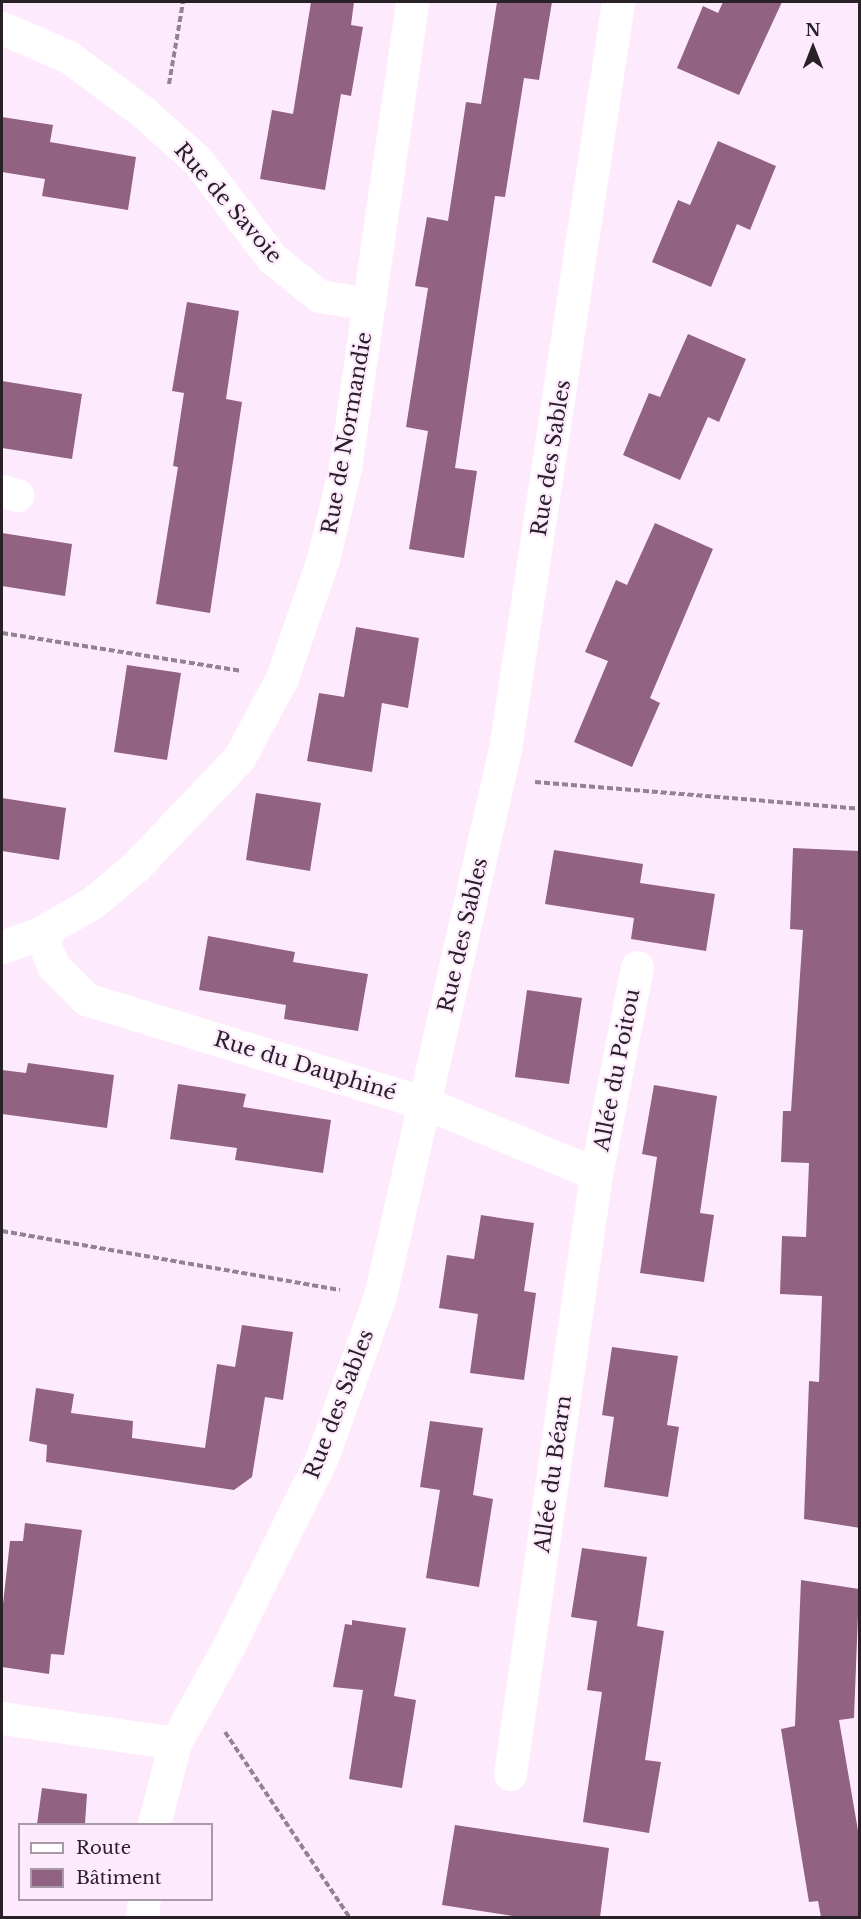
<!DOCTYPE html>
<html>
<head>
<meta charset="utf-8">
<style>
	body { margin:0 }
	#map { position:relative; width:861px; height:1919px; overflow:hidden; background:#feeafd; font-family:"Libre Baskerville",serif }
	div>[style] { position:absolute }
	.building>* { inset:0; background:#926283 }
	.path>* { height:4px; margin-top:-2px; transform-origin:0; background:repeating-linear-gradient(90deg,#918491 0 6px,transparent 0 9px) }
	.street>* { height:33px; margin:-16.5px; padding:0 16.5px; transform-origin:16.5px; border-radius:16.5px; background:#fff }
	span { translate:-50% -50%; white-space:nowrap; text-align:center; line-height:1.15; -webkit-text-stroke:4.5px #feeafd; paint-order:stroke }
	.street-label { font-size:21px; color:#282128 }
	.frame { position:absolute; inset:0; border:3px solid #282128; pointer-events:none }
	.legend { position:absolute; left:18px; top:1823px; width:195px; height:78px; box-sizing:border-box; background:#feeafd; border:2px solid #a89aa8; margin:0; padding:8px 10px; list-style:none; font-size:18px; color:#282128 }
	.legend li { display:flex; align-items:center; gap:12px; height:30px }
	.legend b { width:30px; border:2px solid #a89aa8 }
	.north { position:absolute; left:783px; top:18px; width:60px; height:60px; -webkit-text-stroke:4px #feeafd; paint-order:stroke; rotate:0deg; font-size:16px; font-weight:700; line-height:24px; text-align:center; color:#282128 }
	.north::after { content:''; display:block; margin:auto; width:21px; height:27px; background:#282128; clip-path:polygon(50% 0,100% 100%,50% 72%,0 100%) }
</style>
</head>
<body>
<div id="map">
	<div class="building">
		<i style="clip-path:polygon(311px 2px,354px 2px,351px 25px,363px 27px,351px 96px,341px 94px,325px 190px,260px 179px,272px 110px,293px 114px)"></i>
		<i style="clip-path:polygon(497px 2px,552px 2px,539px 80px,524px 78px,505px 197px,495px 196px,455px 468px,477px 471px,464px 558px,409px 549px,428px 431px,406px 427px,428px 288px,415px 286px,427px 217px,448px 221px,466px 102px,481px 104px)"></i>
		<i style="clip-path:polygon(723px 2px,782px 2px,739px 95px,677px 68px,703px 6px,718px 13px)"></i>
		<i style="clip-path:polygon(2px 117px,53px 125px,50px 142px,136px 157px,128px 210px,42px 196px,45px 179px,2px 172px)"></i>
		<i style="clip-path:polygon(718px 141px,776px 166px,750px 230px,737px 224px,711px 287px,652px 262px,678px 200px,690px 205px)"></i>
		<i style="clip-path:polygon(187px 302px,239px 311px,226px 399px,242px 402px,210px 613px,156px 604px,178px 467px,173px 466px,184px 393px,172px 391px)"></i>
		<i style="clip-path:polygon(688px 334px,746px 359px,719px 422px,708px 417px,680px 480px,623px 455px,649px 393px,660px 397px)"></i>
		<i style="clip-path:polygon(2px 381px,82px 394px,72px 459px,2px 448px)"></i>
		<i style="clip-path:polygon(655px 523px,713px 549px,650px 698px,660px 703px,632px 767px,574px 742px,608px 661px,585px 652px,616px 580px,627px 585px)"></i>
		<i style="clip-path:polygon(2px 533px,72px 544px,65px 596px,2px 586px)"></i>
		<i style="clip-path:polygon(356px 627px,419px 638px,408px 708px,382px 703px,372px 772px,307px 761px,319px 693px,344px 697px)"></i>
		<i style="clip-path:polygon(127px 665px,181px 673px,167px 760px,114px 752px)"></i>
		<i style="clip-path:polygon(256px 793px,321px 803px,310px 871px,246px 860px)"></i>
		<i style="clip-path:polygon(2px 798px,66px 808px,59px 860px,2px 851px)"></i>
		<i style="clip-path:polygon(793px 848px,860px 851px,860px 1528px,804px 1519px,809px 1381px,819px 1382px,822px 1296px,780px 1294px,782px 1236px,806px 1237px,809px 1163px,781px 1162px,783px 1111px,791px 1111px,803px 930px,790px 929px)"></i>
		<i style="clip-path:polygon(554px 850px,643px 864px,640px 883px,715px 894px,706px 951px,631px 939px,634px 918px,545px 904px)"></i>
		<i style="clip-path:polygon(208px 936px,295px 952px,293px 962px,368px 974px,358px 1031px,284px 1019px,286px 1005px,199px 990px)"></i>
		<i style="clip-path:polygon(527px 990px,582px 998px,569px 1084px,515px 1077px)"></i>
		<i style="clip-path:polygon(28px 1063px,114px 1075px,107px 1128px,2px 1114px,2px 1070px,26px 1073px)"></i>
		<i style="clip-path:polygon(178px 1084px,246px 1094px,243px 1107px,331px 1120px,323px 1173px,235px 1160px,237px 1148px,170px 1139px)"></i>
		<i style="clip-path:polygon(654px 1085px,717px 1096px,700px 1213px,714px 1215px,704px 1282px,640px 1273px,657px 1157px,642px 1154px)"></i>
		<i style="clip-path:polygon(481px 1215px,534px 1223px,524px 1291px,536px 1293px,524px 1380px,470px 1373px,478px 1314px,439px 1308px,447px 1255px,474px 1259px)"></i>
		<i style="clip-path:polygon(242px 1325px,293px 1332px,283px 1400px,265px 1397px,252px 1477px,234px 1490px,46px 1462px,47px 1445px,29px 1441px,36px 1388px,74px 1394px,71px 1413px,133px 1421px,132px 1438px,205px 1448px,217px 1364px,235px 1367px)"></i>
		<i style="clip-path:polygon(612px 1347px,678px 1356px,667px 1425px,679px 1427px,668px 1497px,604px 1487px,614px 1417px,602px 1415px)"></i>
		<i style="clip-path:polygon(430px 1421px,483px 1428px,473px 1495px,493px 1499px,479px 1587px,426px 1578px,440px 1490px,420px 1487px)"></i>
		<i style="clip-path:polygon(25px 1523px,82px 1530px,64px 1655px,51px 1654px,49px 1674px,2px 1667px,2px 1613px,10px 1541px,23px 1541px)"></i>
		<i style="clip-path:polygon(582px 1548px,647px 1557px,637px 1626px,664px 1631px,645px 1760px,661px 1762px,649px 1833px,583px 1822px,602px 1692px,587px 1690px,597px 1621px,571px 1617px)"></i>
		<i style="clip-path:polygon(801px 1580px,859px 1589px,854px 1718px,839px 1720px,860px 1842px,860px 1917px,821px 1917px,818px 1901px,809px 1902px,802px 1860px,781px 1729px,795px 1726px)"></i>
		<i style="clip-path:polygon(352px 1620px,406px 1628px,394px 1696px,416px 1700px,402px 1788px,349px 1779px,363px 1690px,333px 1687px,345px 1624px,352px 1625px)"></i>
		<i style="clip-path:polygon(42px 1788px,87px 1794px,85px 1824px,37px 1824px)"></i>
		<i style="clip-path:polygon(455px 1825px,609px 1848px,600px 1917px,520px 1917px,442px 1905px)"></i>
	</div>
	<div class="path">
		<i style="left:169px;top:84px;width:83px;rotate:-80.3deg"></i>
		<i style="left:2px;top:633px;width:243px;rotate:9deg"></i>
		<i style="left:535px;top:782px;width:326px;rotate:4.7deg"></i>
		<i style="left:2px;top:1231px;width:343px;rotate:9.9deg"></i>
		<i style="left:225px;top:1732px;width:224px;rotate:56.1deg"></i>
	</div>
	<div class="street">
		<i style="left:2px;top:28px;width:73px;rotate:23.4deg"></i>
		<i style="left:69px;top:57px;width:92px;rotate:36.6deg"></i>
		<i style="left:143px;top:112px;width:72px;rotate:41.6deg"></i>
		<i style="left:197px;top:160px;width:123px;rotate:52.6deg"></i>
		<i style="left:272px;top:258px;width:60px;rotate:39deg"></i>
		<i style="left:319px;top:296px;width:51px;rotate:9.1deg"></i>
		<i style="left:2px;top:491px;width:16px;rotate:15deg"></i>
		<i style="left:40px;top:933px;width:35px;rotate:68deg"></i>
		<i style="left:53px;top:966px;width:47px;rotate:45deg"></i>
		<i style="left:86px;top:999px;width:355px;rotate:17.1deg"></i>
		<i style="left:425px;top:1103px;width:185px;rotate:22.5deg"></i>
		<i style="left:2px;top:947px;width:40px;rotate:-20.2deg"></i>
		<i style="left:40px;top:933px;width:60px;rotate:-30deg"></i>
		<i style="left:92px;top:903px;width:56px;rotate:-39.9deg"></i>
		<i style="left:135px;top:867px;width:151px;rotate:-46.3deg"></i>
		<i style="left:239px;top:758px;width:91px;rotate:-61.7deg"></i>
		<i style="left:282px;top:678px;width:126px;rotate:-71deg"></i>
		<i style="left:323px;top:559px;width:94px;rotate:-76.4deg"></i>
		<i style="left:345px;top:468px;width:471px;rotate:-81.8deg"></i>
		<i style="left:2px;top:1718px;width:175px;rotate:8.2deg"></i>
		<i style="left:510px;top:1774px;width:606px;rotate:-81.84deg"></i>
		<i style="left:596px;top:1174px;width:211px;rotate:-78.8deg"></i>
		<i style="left:154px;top:1824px;width:84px;rotate:-75.5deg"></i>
		<i style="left:175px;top:1743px;width:105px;rotate:-61deg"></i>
		<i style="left:226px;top:1651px;width:213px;rotate:-63.6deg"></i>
		<i style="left:321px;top:1460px;width:174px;rotate:-70.2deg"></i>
		<i style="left:380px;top:1296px;width:561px;rotate:-77.13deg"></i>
		<i style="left:505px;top:749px;width:755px;rotate:-81.4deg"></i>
		<i style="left:142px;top:1918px;width:18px;rotate:-84deg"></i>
	</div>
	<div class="street-label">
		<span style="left:228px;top:203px;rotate:49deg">Rue de Savoie</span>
		<span style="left:347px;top:433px;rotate:-80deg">Rue de Normandie</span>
		<span style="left:551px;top:458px;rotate:-81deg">Rue des Sables</span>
		<span style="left:463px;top:935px;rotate:-77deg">Rue des Sables</span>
		<span style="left:305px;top:1066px;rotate:17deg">Rue du Dauphiné</span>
		<span style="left:617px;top:1070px;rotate:-79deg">Allée du Poitou</span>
		<span style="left:339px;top:1404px;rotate:-69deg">Rue des Sables</span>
		<span style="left:553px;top:1474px;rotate:-82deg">Allée du Béarn</span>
	</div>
	<div class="frame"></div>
	<ul class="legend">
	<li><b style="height:8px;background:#fff"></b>Route</li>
	<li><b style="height:16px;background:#926283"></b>Bâtiment</li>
	</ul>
	<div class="north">N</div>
</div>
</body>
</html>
